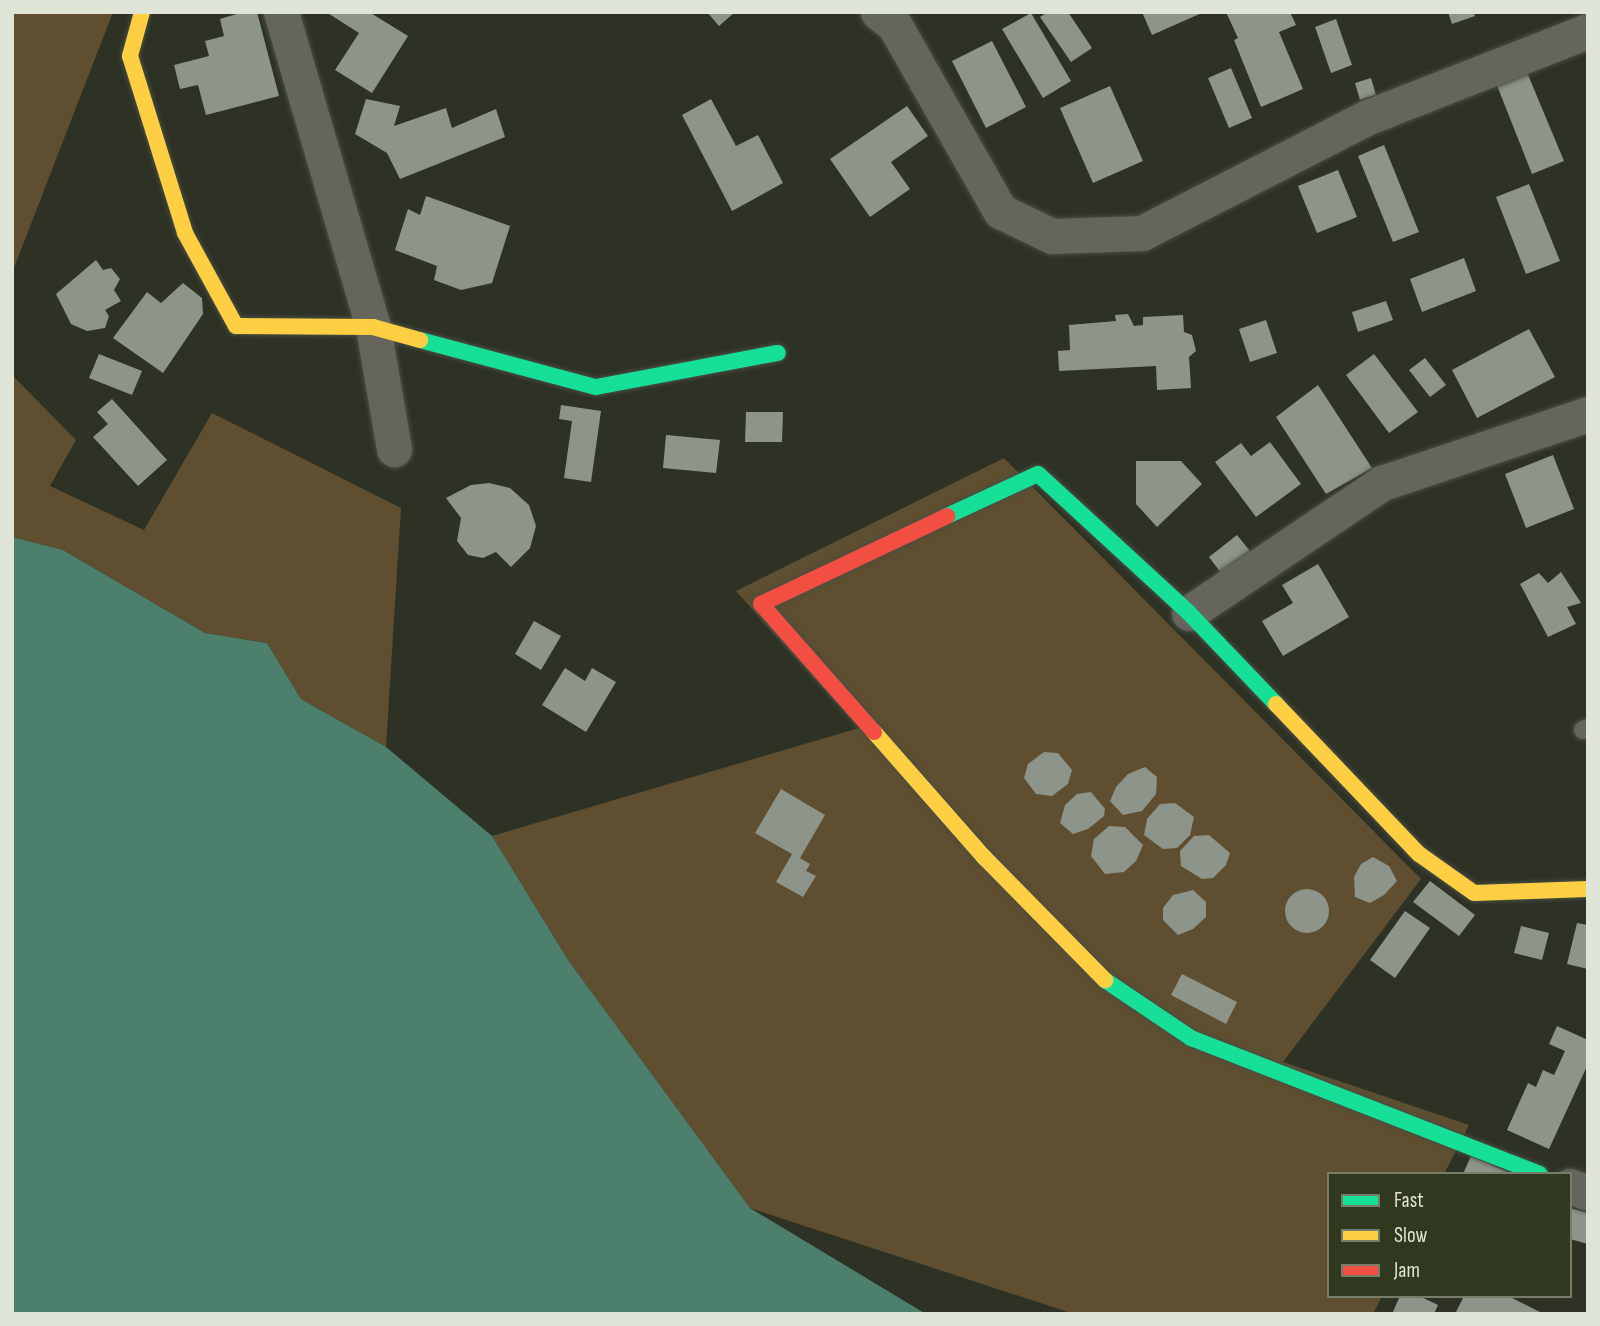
<!DOCTYPE html>
<html>
<head>
<meta charset="utf-8">
<style>
	body { margin:0 }
	#map { position:relative; width:1600px; height:1326px; overflow:hidden; background:#2e3225; font-family:"Sofia Sans Condensed",sans-serif }
	div>[style] { position:absolute }
	.green>* { inset:0; background:#5f4f30 }
	.water>* { inset:0; background:#4d7f6d }
	.building>* { inset:0; background:#8d9489 }
	.round { border-radius:50% }
	.roads { filter:drop-shadow(0 0 2px #494e42) drop-shadow(0 0 2px #494e42) }
	.lane>* { height:18px; margin:-9px; padding:0 9px; transform-origin:9px; border-radius:9px; background:#66655d }
	.street>* { height:35px; margin:-17.5px; padding:0 17.5px; transform-origin:17.5px; border-radius:17.5px; background:#66655d }
	.fast>* { height:16px; margin:-8px; padding:0 8px; transform-origin:8px; border-radius:8px; background:#16e098 }
	.slow>* { height:16px; margin:-8px; padding:0 8px; transform-origin:8px; border-radius:8px; background:#ffcf43 }
	.jam>* { height:16px; margin:-8px; padding:0 8px; transform-origin:8px; border-radius:8px; background:#f24e42 }
	span { translate:-50% -50%; white-space:nowrap; text-align:center; line-height:1.15; -webkit-text-stroke:7px #30381f; paint-order:stroke }
	.frame { position:absolute; inset:0; border:14px solid #dfe5d6; pointer-events:none }
	.legend { position:absolute; left:1327px; top:1172px; width:245px; height:126px; box-sizing:border-box; background:#30381f; border:2px solid #767d68; margin:0; padding:9px 12px; list-style:none; font-size:21px; color:#dfe5d6 }
	.legend li { display:flex; align-items:center; gap:14px; height:35px }
	.legend b { width:35px; border:2px solid #767d68 }
</style>
</head>
<body>
<div id="map">
	<div class="green">
		<i style="clip-path:polygon(12px 12px,113px 12px,12px 273px)"></i>
		<i style="clip-path:polygon(12px 375px,76px 440px,50px 486px,144px 530px,212px 413px,401px 508px,386px 747px,301px 699px,267px 643px,205px 633px,63px 550px,12px 537px)"></i>
		<i style="clip-path:polygon(1004px 458px,1421px 879px,1283px 1062px,1469px 1125px,1444px 1174px,1329px 1174px,1329px 1296px,1382px 1296px,1373px 1314px,1074px 1314px,750px 1208px,568px 960px,492px 836px,859px 728px,736px 591px)"></i>
	</div>
	<div class="water">
		<i style="clip-path:polygon(12px 537px,63px 550px,205px 633px,267px 643px,301px 699px,386px 747px,492px 836px,568px 960px,750px 1208px,926px 1314px,12px 1314px)"></i>
	</div>
	<div class="building">
		<i style="clip-path:polygon(243px 12px,257px 12px,279px 96px,206px 115px,198px 85px,180px 89px,174px 65px,209px 56px,205px 41px,224px 36px,220px 19px)"></i>
		<i style="clip-path:polygon(326px 12px,369px 12px,408px 36px,372px 93px,335px 70px,359px 33px)"></i>
		<i style="clip-path:polygon(707px 12px,735px 12px,719px 26px)"></i>
		<i style="clip-path:polygon(1048px 12px,1068px 12px,1092px 48px,1071px 62px,1040px 17px)"></i>
		<i style="clip-path:polygon(1142px 12px,1204px 12px,1152px 35px)"></i>
		<i style="clip-path:polygon(1226px 12px,1290px 12px,1296px 25px,1279px 32px,1303px 89px,1261px 107px,1234px 40px,1238px 38px)"></i>
		<i style="clip-path:polygon(1448px 12px,1473px 12px,1475px 16px,1452px 24px)"></i>
		<i style="clip-path:polygon(1031px 13px,1071px 81px,1043px 98px,1002px 29px)"></i>
		<i style="clip-path:polygon(1336px 19px,1352px 65px,1331px 73px,1315px 27px)"></i>
		<i style="clip-path:polygon(992px 41px,1026px 107px,986px 128px,952px 61px)"></i>
		<i style="clip-path:polygon(1231px 68px,1252px 118px,1229px 128px,1208px 78px)"></i>
		<i style="clip-path:polygon(1526px 70px,1564px 161px,1532px 174px,1496px 83px)"></i>
		<i style="clip-path:polygon(1371px 78px,1376px 95px,1360px 100px,1355px 83px)"></i>
		<i style="clip-path:polygon(1110px 86px,1143px 161px,1093px 183px,1060px 108px)"></i>
		<i style="clip-path:polygon(366px 99px,400px 106px,394px 126px,446px 108px,452px 128px,496px 109px,505px 137px,400px 179px,387px 153px,355px 134px)"></i>
		<i style="clip-path:polygon(711px 99px,736px 146px,758px 135px,783px 183px,732px 211px,682px 115px)"></i>
		<i style="clip-path:polygon(907px 106px,928px 136px,891px 162px,910px 189px,870px 217px,830px 159px)"></i>
		<i style="clip-path:polygon(1384px 145px,1419px 232px,1393px 242px,1358px 156px)"></i>
		<i style="clip-path:polygon(1338px 170px,1357px 217px,1317px 233px,1298px 186px)"></i>
		<i style="clip-path:polygon(1529px 184px,1560px 261px,1526px 274px,1496px 197px)"></i>
		<i style="clip-path:polygon(426px 196px,510px 226px,492px 283px,461px 290px,434px 280px,437px 266px,395px 250px,408px 209px,420px 215px)"></i>
		<i style="clip-path:polygon(1464px 258px,1476px 291px,1422px 312px,1410px 279px)"></i>
		<i style="clip-path:polygon(96px 260px,103px 270px,111px 268px,120px 279px,114px 290px,121px 301px,105px 310px,109px 316px,105px 328px,87px 331px,71px 324px,56px 294px)"></i>
		<i style="clip-path:polygon(183px 283px,202px 298px,203px 314px,163px 373px,113px 338px,147px 292px,161px 303px)"></i>
		<i style="clip-path:polygon(1386px 301px,1393px 320px,1358px 332px,1352px 312px)"></i>
		<i style="clip-path:polygon(1128px 314px,1134px 326px,1143px 325px,1143px 317px,1183px 315px,1184px 332px,1192px 335px,1196px 351px,1189px 357px,1191px 388px,1157px 390px,1156px 366px,1059px 371px,1058px 351px,1070px 350px,1069px 325px,1116px 321px,1115px 315px)"></i>
		<i style="clip-path:polygon(1266px 320px,1277px 353px,1250px 362px,1239px 329px)"></i>
		<i style="clip-path:polygon(1529px 329px,1555px 377px,1477px 418px,1452px 370px)"></i>
		<i style="clip-path:polygon(99px 354px,142px 371px,132px 395px,89px 378px)"></i>
		<i style="clip-path:polygon(1374px 354px,1418px 412px,1389px 433px,1346px 375px)"></i>
		<i style="clip-path:polygon(1425px 358px,1446px 385px,1430px 397px,1409px 370px)"></i>
		<i style="clip-path:polygon(1318px 385px,1372px 468px,1326px 494px,1276px 417px)"></i>
		<i style="clip-path:polygon(112px 399px,167px 460px,138px 486px,93px 437px,108px 424px,97px 412px)"></i>
		<i style="clip-path:polygon(561px 405px,601px 411px,591px 482px,564px 478px,572px 421px,559px 419px)"></i>
		<i style="clip-path:polygon(746px 412px,783px 412px,782px 442px,745px 442px)"></i>
		<i style="clip-path:polygon(666px 435px,720px 440px,716px 473px,663px 468px)"></i>
		<i style="clip-path:polygon(1270px 442px,1301px 484px,1256px 517px,1215px 462px,1241px 443px,1251px 456px)"></i>
		<i style="clip-path:polygon(1553px 455px,1574px 509px,1526px 528px,1505px 474px)"></i>
		<i style="clip-path:polygon(1136px 461px,1181px 461px,1202px 484px,1157px 527px,1136px 504px)"></i>
		<i style="clip-path:polygon(489px 483px,510px 488px,529px 505px,536px 526px,530px 548px,511px 567px,496px 552px,483px 558px,468px 555px,457px 541px,461px 518px,446px 498px,471px 485px)"></i>
		<i style="clip-path:polygon(1237px 535px,1250px 551px,1221px 573px,1209px 557px)"></i>
		<i style="clip-path:polygon(1318px 564px,1349px 617px,1283px 656px,1262px 621px,1293px 603px,1282px 585px)"></i>
		<i style="clip-path:polygon(1561px 572px,1581px 603px,1567px 607px,1576px 624px,1548px 637px,1520px 584px,1539px 573px,1548px 583px)"></i>
		<i style="clip-path:polygon(534px 621px,561px 636px,541px 670px,515px 654px)"></i>
		<i style="clip-path:polygon(565px 668px,585px 681px,592px 668px,616px 682px,586px 732px,542px 705px)"></i>
		<i style="clip-path:polygon(1044px 752px,1058px 753px,1072px 770px,1068px 784px,1052px 796px,1036px 794px,1024px 778px,1028px 764px)"></i>
		<i style="clip-path:polygon(1145px 767px,1157px 777px,1156px 794px,1142px 811px,1123px 815px,1110px 801px,1116px 787px,1128px 774px)"></i>
		<i style="clip-path:polygon(781px 789px,825px 815px,800px 858px,810px 864px,806px 871px,816px 876px,803px 897px,776px 882px,792px 854px,755px 833px)"></i>
		<i style="clip-path:polygon(1091px 792px,1105px 809px,1104px 816px,1088px 829px,1073px 834px,1060px 823px,1065px 805px,1077px 794px)"></i>
		<i style="clip-path:polygon(1175px 803px,1194px 817px,1190px 835px,1177px 848px,1163px 849px,1144px 835px,1147px 819px,1160px 804px)"></i>
		<i style="clip-path:polygon(1109px 826px,1125px 827px,1143px 845px,1136px 861px,1124px 872px,1105px 874px,1091px 856px,1094px 839px)"></i>
		<i style="clip-path:polygon(1209px 835px,1230px 853px,1226px 865px,1213px 878px,1202px 879px,1181px 866px,1180px 851px,1194px 836px)"></i>
		<i style="clip-path:polygon(1373px 857px,1389px 866px,1397px 881px,1384px 895px,1370px 903px,1355px 897px,1354px 877px,1361px 864px)"></i>
		<i style="clip-path:polygon(1430px 881px,1475px 915px,1459px 936px,1413px 902px)"></i>
		<i class="round" style="left:1285px;top:889px;width:44px;height:44px"></i>
		<i style="clip-path:polygon(1193px 890px,1206px 902px,1206px 917px,1193px 929px,1178px 935px,1163px 920px,1163px 908px,1173px 895px)"></i>
		<i style="clip-path:polygon(1405px 911px,1430px 928px,1395px 978px,1370px 960px)"></i>
		<i style="clip-path:polygon(1577px 923px,1588px 925px,1588px 969px,1567px 964px)"></i>
		<i style="clip-path:polygon(1521px 926px,1549px 933px,1542px 960px,1514px 953px)"></i>
		<i style="clip-path:polygon(1182px 974px,1237px 1002px,1226px 1024px,1171px 995px)"></i>
		<i style="clip-path:polygon(1557px 1026px,1588px 1040px,1588px 1064px,1549px 1149px,1507px 1130px,1528px 1083px,1536px 1087px,1543px 1070px,1554px 1075px,1565px 1051px,1549px 1044px)"></i>
		<i style="clip-path:polygon(1471px 1156px,1513px 1174px,1463px 1174px)"></i>
		<i style="clip-path:polygon(1570px 1208px,1588px 1213px,1588px 1244px,1570px 1239px)"></i>
		<i style="clip-path:polygon(1400px 1296px,1419px 1296px,1438px 1305px,1434px 1314px,1392px 1314px)"></i>
		<i style="clip-path:polygon(1464px 1296px,1508px 1296px,1544px 1314px,1455px 1314px)"></i>
	</div>
	<div class="roads">
		<div class="lane">
			<i style="left:1583px;top:730px;width:5px;rotate:-22deg"></i>
		</div>
		<div class="street">
			<i style="left:281px;top:12px;width:328px;rotate:73.7deg"></i>
			<i style="left:373px;top:327px;width:124px;rotate:80.2deg"></i>
			<i style="left:878px;top:12px;width:22px;rotate:39deg"></i>
			<i style="left:895px;top:26px;width:213px;rotate:60.4deg"></i>
			<i style="left:1000px;top:211px;width:58px;rotate:25.7deg"></i>
			<i style="left:1052px;top:236px;width:90px;rotate:-1.9deg"></i>
			<i style="left:1142px;top:233px;width:254px;rotate:-27.2deg"></i>
			<i style="left:1368px;top:117px;width:236px;rotate:-21.4deg"></i>
			<i style="left:1189px;top:613px;width:233px;rotate:-34deg"></i>
			<i style="left:1382px;top:483px;width:217px;rotate:-18.5deg"></i>
			<i style="left:1570px;top:1186px;width:19px;rotate:21deg"></i>
		</div>
		<div class="fast">
			<i style="left:420px;top:340px;width:182px;rotate:15deg"></i>
			<i style="left:596px;top:387px;width:185px;rotate:-10.6deg"></i>
			<i style="left:947px;top:516px;width:100px;rotate:-24.8deg"></i>
			<i style="left:1038px;top:474px;width:205px;rotate:42.6deg"></i>
			<i style="left:1189px;top:613px;width:126px;rotate:46.3deg"></i>
			<i style="left:1105px;top:980px;width:104px;rotate:34deg"></i>
			<i style="left:1191px;top:1038px;width:374px;rotate:21.3deg"></i>
		</div>
		<div class="slow">
			<i style="left:142px;top:12px;width:46px;rotate:105.3deg"></i>
			<i style="left:130px;top:56px;width:185px;rotate:72.7deg"></i>
			<i style="left:185px;top:233px;width:106px;rotate:61.3deg"></i>
			<i style="left:236px;top:326px;width:137px;rotate:0.4deg"></i>
			<i style="left:373px;top:327px;width:49px;rotate:15.5deg"></i>
			<i style="left:1276px;top:704px;width:207px;rotate:46.4deg"></i>
			<i style="left:1419px;top:854px;width:67px;rotate:35.3deg"></i>
			<i style="left:1474px;top:893px;width:114px;rotate:-2deg"></i>
			<i style="left:874px;top:732px;width:167px;rotate:48.7deg"></i>
			<i style="left:984px;top:857px;width:173px;rotate:45.5deg"></i>
		</div>
		<div class="jam">
			<i style="left:874px;top:732px;width:171px;rotate:-131.4deg"></i>
			<i style="left:761px;top:604px;width:206px;rotate:-25.3deg"></i>
		</div>
	</div>
	<div class="frame"></div>
	<ul class="legend">
	<li><b style="height:9px;background:#16e098"></b>Fast</li>
	<li><b style="height:9px;background:#ffcf43"></b>Slow</li>
	<li><b style="height:9px;background:#f24e42"></b>Jam</li>
	</ul>
</div>
</body>
</html>
